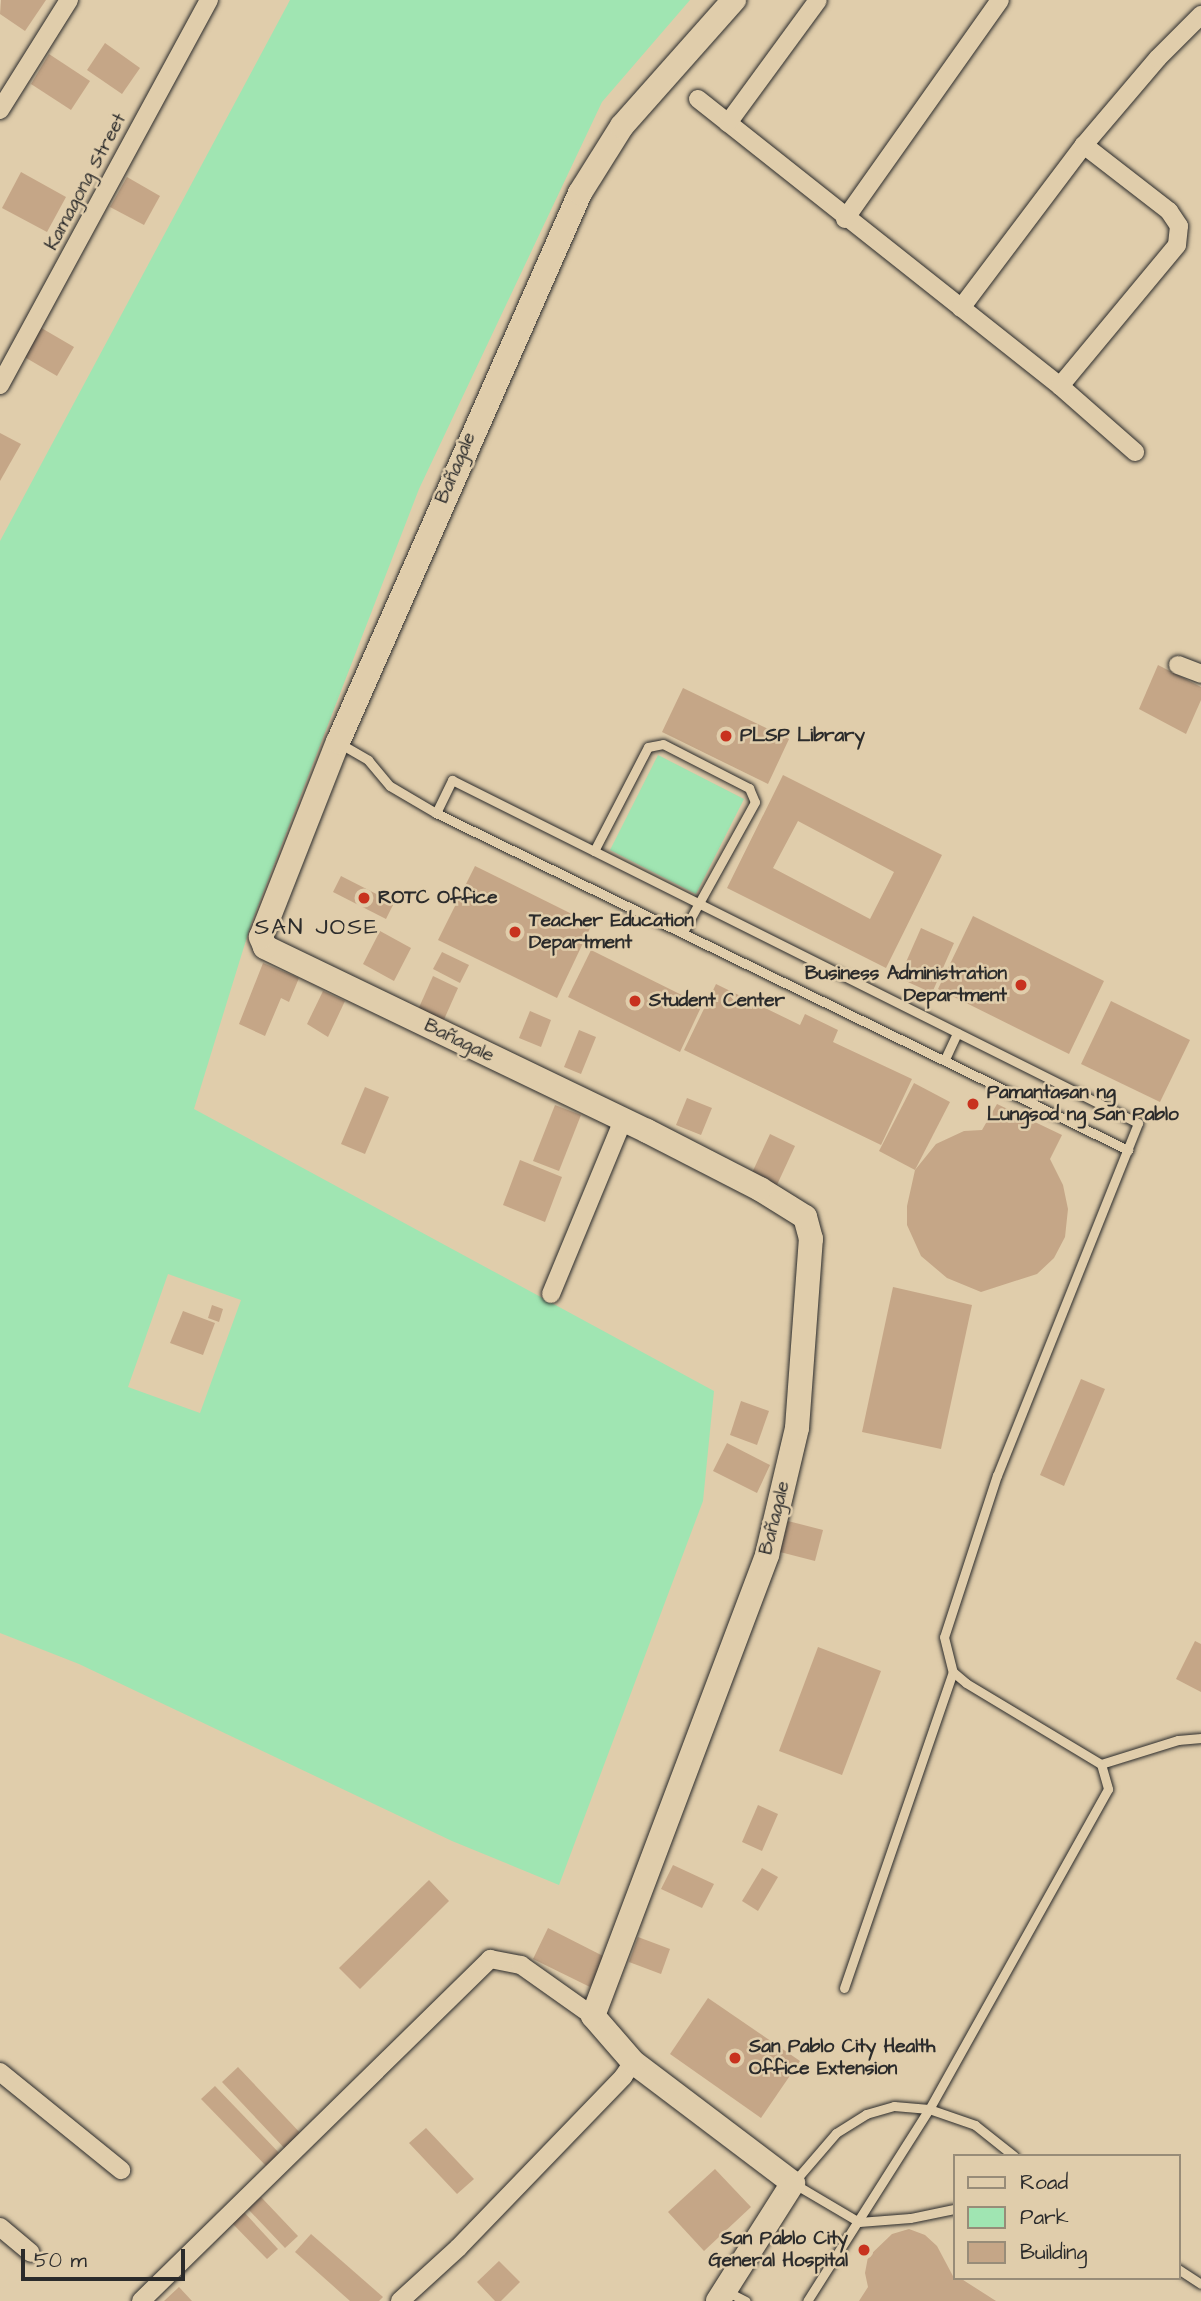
<!DOCTYPE html>
<html>
<head>
<meta charset="utf-8">
<style>
	body { margin:0 }
	#map { position:relative; width:1201px; height:2301px; overflow:hidden; background:#e0cdab; font-family:"Architects Daughter",sans-serif }
	div>[style] { position:absolute }
	.green>* { inset:0; background:#a0e5b2 }
	.building>* { inset:0; background:#c5a687 }
	.roads { filter:drop-shadow(0 0 2px #2b2b2b) drop-shadow(0 0 2px #2b2b2b) }
	.lane>* { height:9px; margin:-4.5px; padding:0 4.5px; transform-origin:4.5px; border-radius:4.5px; background:#e0cdab }
	.street>* { height:18px; margin:-9px; padding:0 9px; transform-origin:9px; border-radius:9px; background:#e0cdab }
	.secondary>* { height:24px; margin:-12px; padding:0 12px; transform-origin:12px; border-radius:12px; background:#e0cdab }
	.dots>* { width:19px; height:19px; translate:-50% -50%; box-sizing:border-box; border:4px solid #e0cdab; border-radius:50% }
	span { translate:-50% -50%; white-space:nowrap; text-align:center; line-height:1.15; -webkit-text-stroke:5px #e0cdab; paint-order:stroke }
	.street-label { font-size:19px; color:#2b2b2b }
	.poi-label { font-size:19px; color:#2b2b2b; font-weight:700 }
	.left { translate:0 -50%; text-align:left }
	.right { translate:-100% -50%; text-align:right }
	.quarter-label { font-size:23px; color:#2b2b2b; letter-spacing:2px }
	.legend { position:absolute; left:953px; top:2154px; width:228px; height:126px; box-sizing:border-box; background:#e0cdab; border:2px solid #988c78; margin:0; padding:9px 12px; list-style:none; font-size:21px; color:#2b2b2b }
	.legend li { display:flex; align-items:center; gap:14px; height:35px }
	.legend b { width:35px; border:2px solid #988c78 }
	.scale { position:absolute; left:21px; top:2249px; width:164px; height:32px; box-sizing:border-box; border:4px solid #2b2b2b; border-top:0; padding-left:9px; font-size:21px; line-height:24px; white-space:nowrap; color:#2b2b2b; -webkit-text-stroke:5px #e0cdab; paint-order:stroke }
</style>
</head>
<body>
<div id="map">
	<div class="green">
		<i style="clip-path:polygon(evenodd,290px 0,690px 0,602px 102px,419px 489px,251px 924px,194px 1109px,714px 1391px,703px 1501px,559px 1885px,452px 1841px,79px 1664px,0 1633px,0 541px,290px 0,168px 1274px,241px 1300px,200px 1413px,128px 1387px,168px 1274px)"></i>
		<i style="clip-path:polygon(658px 755px,744px 799px,696px 894px,610px 850px)"></i>
	</div>
	<div class="building">
		<i style="clip-path:polygon(1px 0,46px 0,25px 31px,0 14px)"></i>
		<i style="clip-path:polygon(105px 43px,140px 68px,122px 94px,87px 70px)"></i>
		<i style="clip-path:polygon(49px 54px,90px 81px,71px 110px,31px 84px)"></i>
		<i style="clip-path:polygon(21px 172px,66px 197px,47px 232px,2px 208px)"></i>
		<i style="clip-path:polygon(127px 177px,160px 196px,144px 225px,110px 207px)"></i>
		<i style="clip-path:polygon(38px 326px,74px 347px,57px 376px,21px 355px)"></i>
		<i style="clip-path:polygon(0 433px,21px 444px,0 481px)"></i>
		<i style="clip-path:polygon(1158px 665px,1201px 687px,1201px 700px,1186px 734px,1139px 709px)"></i>
		<i style="clip-path:polygon(683px 688px,789px 739px,768px 784px,662px 732px)"></i>
		<i style="clip-path:polygon(evenodd,783px 775px,942px 855px,886px 968px,727px 888px,783px 775px,798px 821px,894px 872px,870px 919px,773px 868px,798px 821px)"></i>
		<i style="clip-path:polygon(475px 866px,592px 924px,557px 998px,438px 940px)"></i>
		<i style="clip-path:polygon(341px 876px,394px 903px,386px 919px,333px 892px)"></i>
		<i style="clip-path:polygon(973px 916px,1104px 981px,1069px 1054px,938px 989px)"></i>
		<i style="clip-path:polygon(921px 928px,954px 943px,932px 993px,899px 978px)"></i>
		<i style="clip-path:polygon(380px 931px,411px 948px,394px 981px,363px 964px)"></i>
		<i style="clip-path:polygon(591px 950px,702px 1005px,680px 1052px,568px 997px)"></i>
		<i style="clip-path:polygon(442px 952px,469px 965px,460px 983px,433px 969px)"></i>
		<i style="clip-path:polygon(263px 963px,299px 978px,289px 1002px,281px 998px,265px 1036px,239px 1024px)"></i>
		<i style="clip-path:polygon(433px 976px,458px 988px,442px 1024px,417px 1012px)"></i>
		<i style="clip-path:polygon(716px 984px,800px 1025px,805px 1014px,838px 1030px,833px 1042px,912px 1079px,881px 1145px,684px 1050px)"></i>
		<i style="clip-path:polygon(323px 991px,345px 1001px,328px 1037px,307px 1024px)"></i>
		<i style="clip-path:polygon(1111px 1001px,1190px 1040px,1160px 1102px,1081px 1064px)"></i>
		<i style="clip-path:polygon(530px 1011px,551px 1020px,541px 1047px,519px 1038px)"></i>
		<i style="clip-path:polygon(579px 1030px,596px 1037px,581px 1074px,564px 1067px)"></i>
		<i style="clip-path:polygon(914px 1083px,950px 1102px,915px 1170px,879px 1151px)"></i>
		<i style="clip-path:polygon(365px 1087px,389px 1097px,365px 1154px,341px 1144px)"></i>
		<i style="clip-path:polygon(687px 1098px,712px 1108px,701px 1135px,676px 1125px)"></i>
		<i style="clip-path:polygon(997px 1104px,1062px 1135px,1050px 1159px,1063px 1185px,1068px 1209px,1065px 1237px,1054px 1258px,1037px 1274px,981px 1292px,947px 1278px,921px 1256px,907px 1225px,907px 1206px,915px 1170px,936px 1144px,964px 1131px,982px 1130px)"></i>
		<i style="clip-path:polygon(555px 1105px,581px 1115px,559px 1171px,533px 1161px)"></i>
		<i style="clip-path:polygon(770px 1134px,795px 1146px,776px 1187px,751px 1175px)"></i>
		<i style="clip-path:polygon(520px 1160px,562px 1177px,545px 1222px,503px 1205px)"></i>
		<i style="clip-path:polygon(893px 1287px,972px 1305px,941px 1449px,862px 1432px)"></i>
		<i style="clip-path:polygon(212px 1305px,223px 1309px,219px 1322px,208px 1318px)"></i>
		<i style="clip-path:polygon(183px 1311px,215px 1323px,203px 1355px,170px 1343px)"></i>
		<i style="clip-path:polygon(1081px 1379px,1105px 1389px,1064px 1486px,1040px 1475px)"></i>
		<i style="clip-path:polygon(741px 1401px,769px 1411px,757px 1445px,730px 1435px)"></i>
		<i style="clip-path:polygon(727px 1443px,770px 1465px,757px 1493px,713px 1471px)"></i>
		<i style="clip-path:polygon(788px 1521px,823px 1530px,815px 1561px,780px 1552px)"></i>
		<i style="clip-path:polygon(1195px 1641px,1201px 1644px,1201px 1692px,1176px 1679px)"></i>
		<i style="clip-path:polygon(818px 1647px,881px 1671px,842px 1775px,779px 1751px)"></i>
		<i style="clip-path:polygon(758px 1805px,778px 1814px,762px 1851px,742px 1842px)"></i>
		<i style="clip-path:polygon(673px 1865px,714px 1884px,702px 1908px,661px 1889px)"></i>
		<i style="clip-path:polygon(762px 1868px,778px 1877px,758px 1911px,742px 1901px)"></i>
		<i style="clip-path:polygon(429px 1880px,449px 1901px,360px 1989px,339px 1968px)"></i>
		<i style="clip-path:polygon(548px 1928px,605px 1957px,590px 1987px,533px 1959px)"></i>
		<i style="clip-path:polygon(638px 1937px,670px 1949px,661px 1974px,629px 1962px)"></i>
		<i style="clip-path:polygon(708px 1998px,800px 2061px,761px 2118px,670px 2054px)"></i>
		<i style="clip-path:polygon(238px 2067px,304px 2137px,288px 2152px,222px 2082px)"></i>
		<i style="clip-path:polygon(215px 2086px,283px 2157px,270px 2170px,201px 2099px)"></i>
		<i style="clip-path:polygon(426px 2128px,474px 2179px,457px 2194px,409px 2143px)"></i>
		<i style="clip-path:polygon(715px 2169px,751px 2207px,704px 2251px,668px 2212px)"></i>
		<i style="clip-path:polygon(261px 2197px,298px 2236px,285px 2248px,248px 2209px)"></i>
		<i style="clip-path:polygon(243px 2211px,278px 2249px,267px 2259px,231px 2222px)"></i>
		<i style="clip-path:polygon(909px 2229px,925px 2235px,937px 2246px,954px 2278px,960px 2278px,996px 2301px,859px 2301px,868px 2287px,865px 2273px,868px 2257px,892px 2234px)"></i>
		<i style="clip-path:polygon(311px 2234px,383px 2297px,379px 2301px,350px 2301px,295px 2252px)"></i>
		<i style="clip-path:polygon(499px 2261px,520px 2282px,501px 2301px,495px 2301px,477px 2282px)"></i>
		<i style="clip-path:polygon(179px 2287px,192px 2301px,164px 2301px)"></i>
	</div>
	<div class="roads">
		<div class="lane">
			<i style="left:339px;top:743px;width:34px;rotate:30deg"></i>
			<i style="left:368px;top:760px;width:34px;rotate:50deg"></i>
			<i style="left:390px;top:786px;width:53px;rotate:30.4deg"></i>
			<i style="left:436px;top:813px;width:770px;rotate:25.97deg"></i>
			<i style="left:436px;top:813px;width:37px;rotate:-64deg"></i>
			<i style="left:452px;top:780px;width:767px;rotate:26.57deg"></i>
			<i style="left:1138px;top:1123px;width:379px;rotate:111.8deg"></i>
			<i style="left:997px;top:1475px;width:170px;rotate:108.1deg"></i>
			<i style="left:944px;top:1637px;width:36px;rotate:76deg"></i>
			<i style="left:953px;top:1672px;width:17px;rotate:40deg"></i>
			<i style="left:966px;top:1683px;width:157px;rotate:31deg"></i>
			<i style="left:1101px;top:1764px;width:26px;rotate:74deg"></i>
			<i style="left:1108px;top:1789px;width:367px;rotate:119.2deg"></i>
			<i style="left:929px;top:2109px;width:227px;rotate:122.4deg"></i>
			<i style="left:594px;top:851px;width:117px;rotate:-62.6deg"></i>
			<i style="left:648px;top:747px;width:15px;rotate:-11deg"></i>
			<i style="left:663px;top:744px;width:97px;rotate:27.1deg"></i>
			<i style="left:749px;top:788px;width:15px;rotate:67deg"></i>
			<i style="left:755px;top:802px;width:149px;rotate:119deg"></i>
			<i style="left:945px;top:1059px;width:29px;rotate:-65deg"></i>
			<i style="left:1101px;top:1764px;width:81px;rotate:-17.3deg"></i>
			<i style="left:1178px;top:1740px;width:23px;rotate:-5deg"></i>
			<i style="left:844px;top:1988px;width:334px;rotate:-71deg"></i>
			<i style="left:954px;top:2209px;width:45px;rotate:168.4deg"></i>
			<i style="left:910px;top:2218px;width:51px;rotate:175.5deg"></i>
			<i style="left:859px;top:2222px;width:77px;rotate:-149.4deg"></i>
			<i style="left:793px;top:2183px;width:66px;rotate:-49.3deg"></i>
			<i style="left:836px;top:2133px;width:36px;rotate:-32deg"></i>
			<i style="left:866px;top:2114px;width:29px;rotate:-16deg"></i>
			<i style="left:894px;top:2106px;width:35px;rotate:5deg"></i>
			<i style="left:929px;top:2109px;width:49px;rotate:19.2deg"></i>
			<i style="left:975px;top:2125px;width:50px;rotate:38.5deg"></i>
			<i style="left:1178px;top:2269px;width:27px;rotate:33deg"></i>
			<i style="left:726px;top:2291px;width:22px;rotate:27deg"></i>
		</div>
		<div class="street">
			<i style="left:698px;top:99px;width:462px;rotate:38.4deg"></i>
			<i style="left:1060px;top:386px;width:100px;rotate:41.3deg"></i>
			<i style="left:0;top:110px;width:130px;rotate:-57.9deg"></i>
			<i style="left:728px;top:123px;width:152px;rotate:-53.8deg"></i>
			<i style="left:845px;top:219px;width:268px;rotate:-54.7deg"></i>
			<i style="left:961px;top:308px;width:204px;rotate:-53deg"></i>
			<i style="left:1084px;top:145px;width:114px;rotate:-49.6deg"></i>
			<i style="left:1158px;top:58px;width:61px;rotate:-45deg"></i>
			<i style="left:0;top:385px;width:438px;rotate:-61.5deg"></i>
			<i style="left:1060px;top:386px;width:183px;rotate:-50.3deg"></i>
			<i style="left:1177px;top:245px;width:19px;rotate:-84deg"></i>
			<i style="left:1179px;top:226px;width:18px;rotate:-124deg"></i>
			<i style="left:1169px;top:211px;width:108px;rotate:-142.2deg"></i>
			<i style="left:1178px;top:665px;width:25px;rotate:21deg"></i>
			<i style="left:551px;top:1294px;width:188px;rotate:-67.5deg"></i>
			<i style="left:0;top:2072px;width:156px;rotate:39deg"></i>
			<i style="left:0;top:2227px;width:40px;rotate:40deg"></i>
			<i style="left:141px;top:2301px;width:489px;rotate:-44.4deg"></i>
			<i style="left:490px;top:1959px;width:32px;rotate:11deg"></i>
			<i style="left:521px;top:1965px;width:88px;rotate:35.3deg"></i>
			<i style="left:400px;top:2301px;width:79px;rotate:-42.4deg"></i>
			<i style="left:458px;top:2248px;width:238px;rotate:-46deg"></i>
			<i style="left:623px;top:2077px;width:18px;rotate:-56deg"></i>
		</div>
		<div class="secondary">
			<i style="left:718px;top:2301px;width:140px;rotate:-57.6deg"></i>
			<i style="left:793px;top:2183px;width:201px;rotate:-142.9deg"></i>
			<i style="left:633px;top:2062px;width:61px;rotate:-131deg"></i>
			<i style="left:593px;top:2016px;width:493px;rotate:-69.3deg"></i>
			<i style="left:767px;top:1555px;width:130px;rotate:-76.7deg"></i>
			<i style="left:797px;top:1428px;width:190px;rotate:-85.8deg"></i>
			<i style="left:811px;top:1239px;width:23px;rotate:-105deg"></i>
			<i style="left:805px;top:1217px;width:53px;rotate:-148.1deg"></i>
			<i style="left:760px;top:1189px;width:127px;rotate:-152.8deg"></i>
			<i style="left:647px;top:1131px;width:424px;rotate:-154.3deg"></i>
			<i style="left:265px;top:947px;width:11px;rotate:-112deg"></i>
			<i style="left:261px;top:937px;width:210px;rotate:-68.5deg"></i>
			<i style="left:338px;top:742px;width:600px;rotate:-66.21deg"></i>
			<i style="left:580px;top:193px;width:79px;rotate:-57.9deg"></i>
			<i style="left:622px;top:126px;width:169px;rotate:-48.4deg"></i>
		</div>
	</div>
	<div class="dots">
		<i style="left:726px;top:736px;background:#c8321e"></i>
		<i style="left:364px;top:898px;background:#c8321e"></i>
		<i style="left:515px;top:932px;background:#c8321e"></i>
		<i style="left:1021px;top:985px;background:#c8321e"></i>
		<i style="left:635px;top:1001px;background:#c8321e"></i>
		<i style="left:973px;top:1104px;background:#c8321e"></i>
		<i style="left:735px;top:2058px;background:#c8321e"></i>
		<i style="left:864px;top:2250px;background:#c8321e"></i>
	</div>
	<div class="street-label">
		<span style="left:86px;top:182px;rotate:-62deg">Kamagong Street</span>
		<span style="left:456px;top:468px;rotate:-67deg">Bañagale</span>
		<span style="left:459px;top:1041px;rotate:26deg">Bañagale</span>
		<span style="left:775px;top:1518px;rotate:-76deg">Bañagale</span>
	</div>
	<div class="poi-label">
		<span class="left" style="left:740px;top:736px">PLSP Library</span>
		<span class="left" style="left:378px;top:898px">ROTC Office</span>
		<span class="left" style="left:529px;top:932px">Teacher Education<br>Department</span>
		<span class="right" style="left:1007px;top:985px">Business Administration<br>Department</span>
		<span class="left" style="left:649px;top:1001px">Student Center</span>
		<span class="left" style="left:987px;top:1104px">Pamantasan ng<br>Lungsod ng San Pablo</span>
		<span class="left" style="left:749px;top:2058px">San Pablo City Health<br>Office Extension</span>
		<span class="right" style="left:848px;top:2250px">San Pablo City<br>General Hospital</span>
	</div>
	<div class="quarter-label">
		<span style="left:317px;top:927px">SAN JOSE</span>
	</div>
	<ul class="legend">
	<li><b style="height:9px;background:#e0cdab"></b>Road</li>
	<li><b style="height:19px;background:#a0e5b2"></b>Park</li>
	<li><b style="height:19px;background:#c5a687"></b>Building</li>
	</ul>
	<div class="scale">50 m</div>
</div>
</body>
</html>
